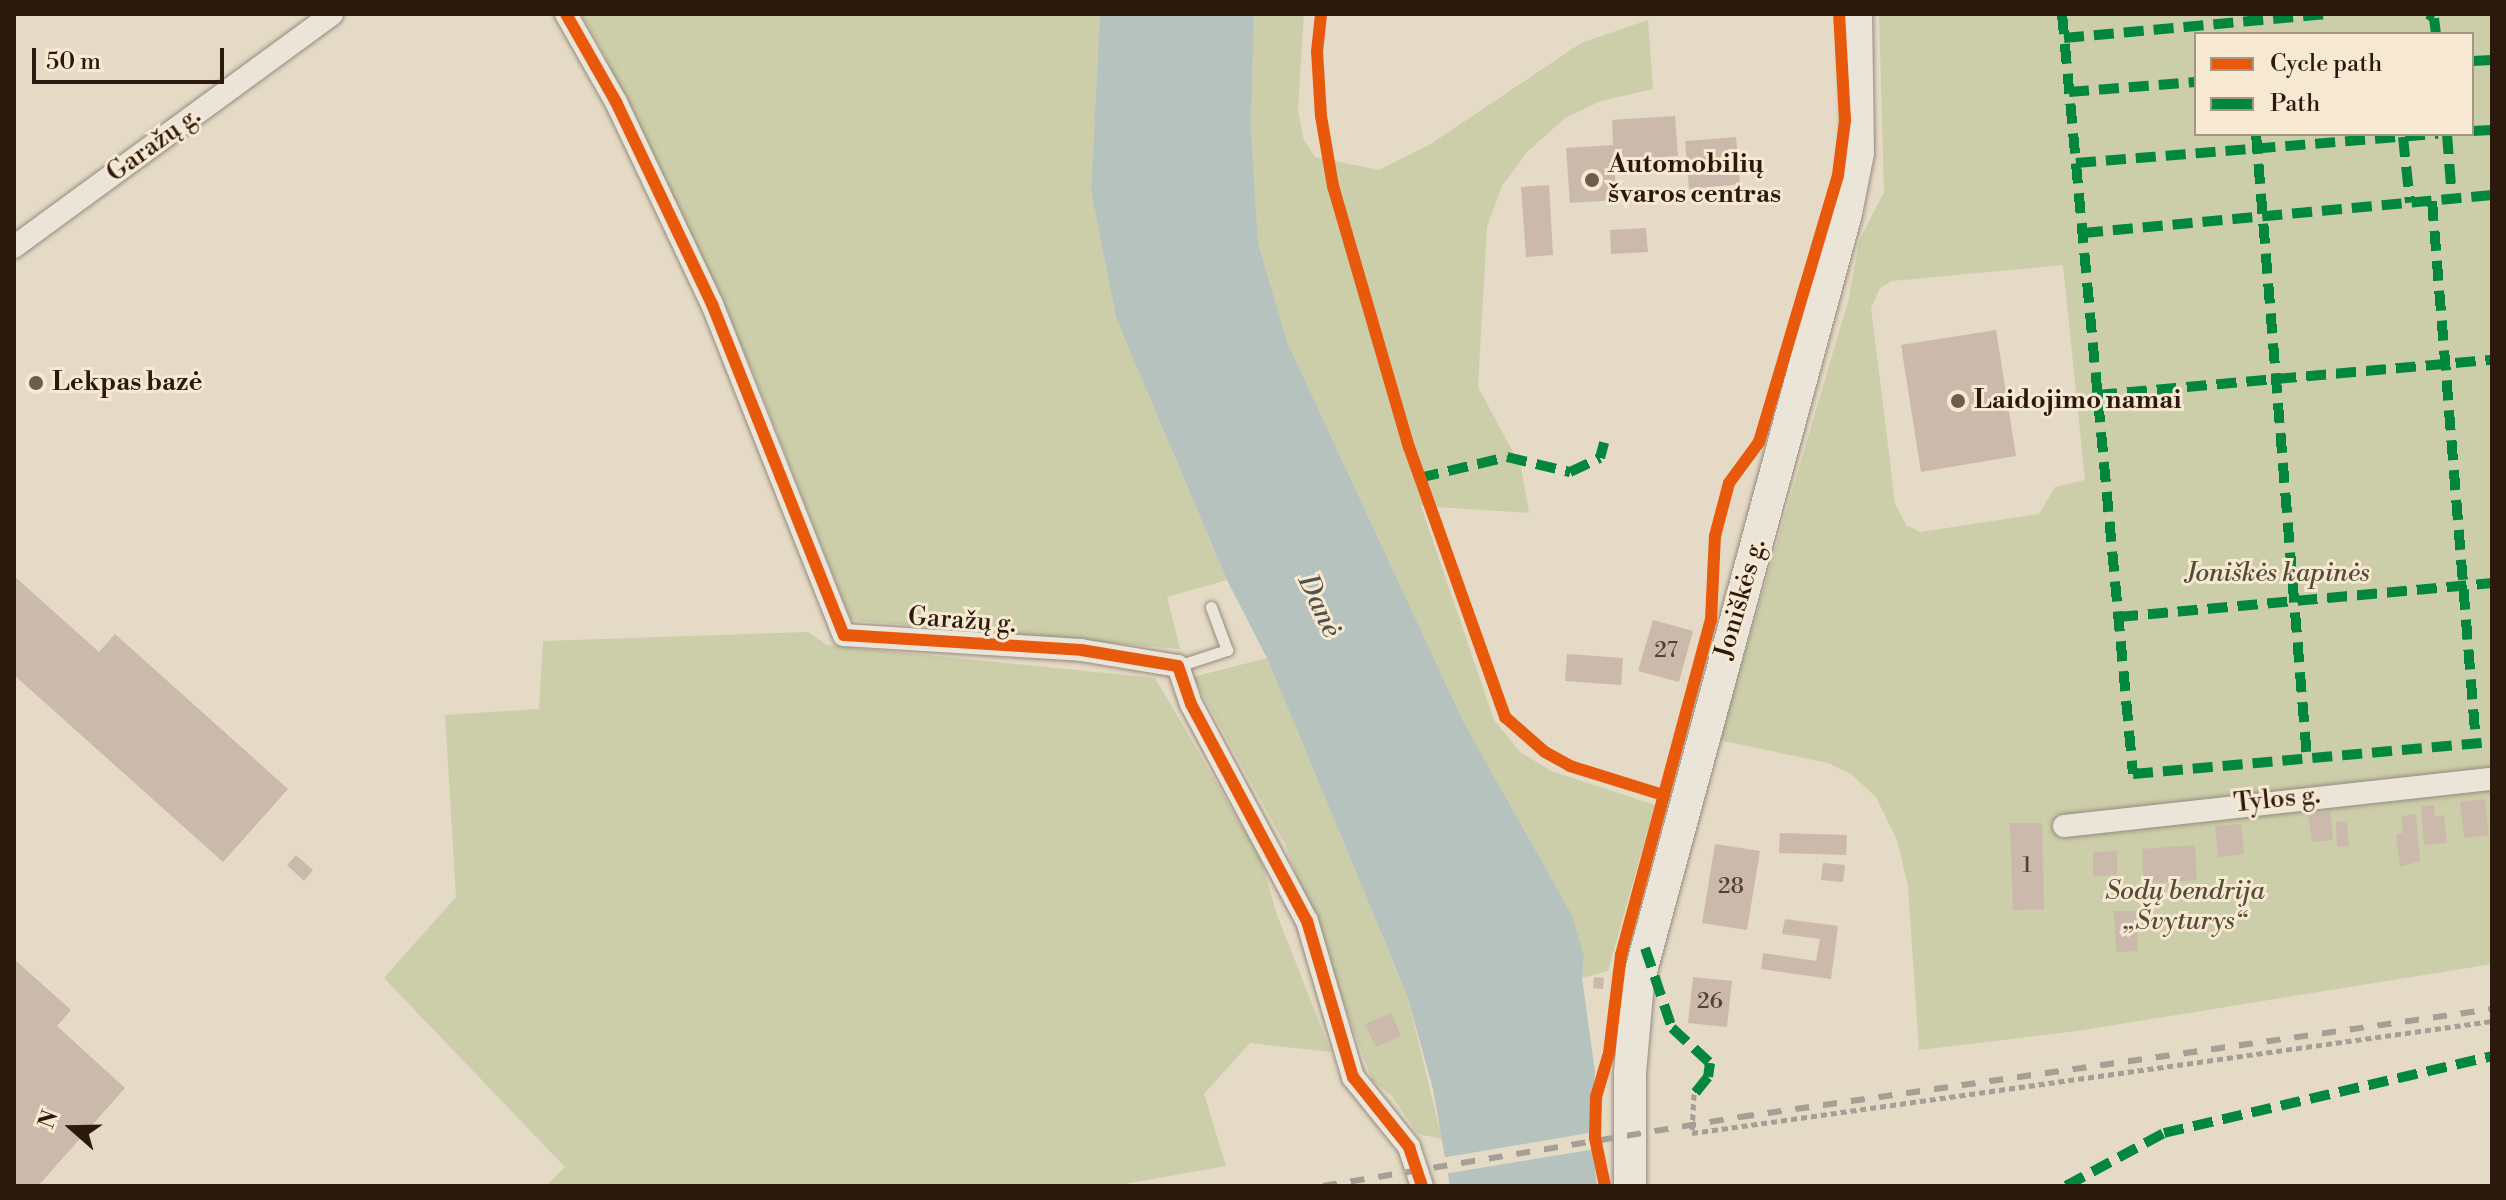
<!DOCTYPE html>
<html>
<head>
<meta charset="utf-8">
<style>
	body { margin:0 }
	#map { position:relative; width:2506px; height:1200px; overflow:hidden; background:#e5dac5; font-family:"Libre Bodoni",serif }
	div>[style] { position:absolute }
	.green>* { inset:0; background:#cccda9 }
	.water>* { inset:0; background:#b5c2bd }
	.pier>* { inset:0; background:#e5dac5 }
	.building>* { inset:0; background:#cbb9ab }
	.path>* { height:5px; margin-top:-2.5px; transform-origin:0; background:repeating-linear-gradient(90deg,#a59f96 0 6px,transparent 0 10px) }
	.roads { filter:drop-shadow(0 0 2px #948b7e) drop-shadow(0 0 2px #948b7e) }
	.lane>* { height:11px; margin:-5.5px; padding:0 5.5px; transform-origin:5.5px; border-radius:5.5px; background:#eae4d9 }
	.street>* { height:22px; margin:-11px; padding:0 11px; transform-origin:11px; border-radius:11px; background:#eae4d9 }
	.secondary>* { height:32px; margin:-16px; padding:0 16px; transform-origin:16px; border-radius:16px; background:#eae4d9 }
	.rail>* { height:6px; margin-top:-3px; transform-origin:0; background:repeating-linear-gradient(90deg,#a59f96 0 14px,transparent 0 28px) }
	.quiet>* { height:10px; margin-top:-5px; transform-origin:0; background:repeating-linear-gradient(90deg,#00873e 0 20px,transparent 0 30px) }
	.cycleway>* { height:12px; margin:-6px; padding:0 6px; transform-origin:6px; border-radius:6px; background:#e8590c }
	.dots>* { width:22px; height:22px; translate:-50% -50%; box-sizing:border-box; border:4px solid #f7e9d1; border-radius:50% }
	span { translate:-50% -50%; white-space:nowrap; text-align:center; line-height:1.15; -webkit-text-stroke:6px #f7e9d1; paint-order:stroke }
	.number-label { font-size:22px; color:#534135 }
	.number-label span { -webkit-text-stroke-width:0 }
	.street-label { font-size:26px; color:#2b190e }
	.poi-label { font-size:26px; color:#2b190e; font-weight:700 }
	.left { translate:0 -50%; text-align:left }
	.park-label { font-size:26px; color:#554c36; font-style:italic }
	.water-label { font-size:28px; color:#54514a; font-style:italic }
	.frame { position:absolute; inset:0; border:16px solid #2b190e; pointer-events:none }
	.legend { position:absolute; left:2194px; top:32px; width:280px; height:104px; box-sizing:border-box; background:#f7e9d1; border:2px solid #a59683; margin:0; padding:10px 14px; list-style:none; font-size:24px; color:#2b190e }
	.legend li { display:flex; align-items:center; gap:16px; height:40px }
	.legend b { width:40px; border:2px solid #a59683 }
	.north { position:absolute; left:32px; top:1088px; width:80px; height:80px; -webkit-text-stroke:6px #f7e9d1; paint-order:stroke; rotate:290deg; font-size:22px; font-weight:700; line-height:32px; text-align:center; color:#2b190e }
	.north::after { content:''; display:block; margin:auto; width:28px; height:36px; background:#2b190e; clip-path:polygon(50% 0,100% 100%,50% 72%,0 100%) }
	.scale { position:absolute; left:32px; top:48px; width:192px; height:36px; box-sizing:border-box; border:4px solid #2b190e; border-top:0; padding-left:10px; font-size:24px; line-height:28px; white-space:nowrap; color:#2b190e; -webkit-text-stroke:6px #f7e9d1; paint-order:stroke }
</style>
</head>
<body>
<div id="map">
	<div class="green">
		<i style="clip-path:polygon(581px 14px,1100px 14px,1091px 190px,1116px 318px,1227px 580px,1167px 597px,1180px 649px,851px 620px,752px 369px,702px 278px,605px 55px)"></i>
		<i style="clip-path:polygon(1254px 14px,1304px 14px,1298px 108px,1303px 138px,1315px 157px,1379px 170px,1431px 144px,1581px 43px,1648px 20px,1653px 89px,1601px 101px,1565px 118px,1527px 152px,1502px 186px,1487px 227px,1478px 387px,1521px 467px,1529px 513px,1421px 506px,1494px 720px,1520px 752px,1551px 771px,1655px 805px,1608px 971px,1582px 978px,1584px 956px,1572px 915px,1464px 723px,1288px 344px,1258px 243px,1251px 126px)"></i>
		<i style="clip-path:polygon(evenodd,1879px 14px,2492px 14px,2492px 964px,2077px 1031px,1919px 1050px,1908px 886px,1897px 840px,1876px 797px,1851px 774px,1828px 763px,1719px 740px,1849px 298px,1859px 241px,1884px 192px,1879px 14px,2196px 34px,2472px 34px,2472px 134px,2196px 134px,2196px 34px,1879px 14px,2063px 265px,2085px 480px,2055px 487px,2039px 514px,1920px 532px,1906px 525px,1895px 503px,1871px 308px,1880px 288px,1892px 281px,2063px 265px)"></i>
		<i style="clip-path:polygon(808px 632px,827px 645px,1155px 678px,1261px 859px,1277px 915px,1331px 1052px,1250px 1043px,1204px 1094px,1226px 1166px,1113px 1186px,546px 1186px,565px 1167px,384px 978px,456px 897px,445px 715px,539px 709px,543px 641px)"></i>
		<i style="clip-path:polygon(1267px 658px,1407px 995px,1442px 1139px,1418px 1134px,1391px 1095px,1372px 1080px,1285px 844px,1193px 677px)"></i>
	</div>
	<div class="water">
		<i style="clip-path:polygon(1100px 14px,1254px 14px,1251px 126px,1258px 243px,1288px 344px,1464px 723px,1572px 915px,1584px 956px,1582px 978px,1595px 1072px,1590px 1126px,1597px 1186px,1450px 1186px,1433px 1089px,1407px 995px,1267px 658px,1227px 580px,1116px 318px,1091px 190px)"></i>
	</div>
	<div class="pier">
		<i style="clip-path:polygon(1594px 1132px,1596px 1149px,1444px 1174px,1441px 1158px)"></i>
	</div>
	<div class="building">
		<i style="clip-path:polygon(1675px 116px,1678px 156px,1614px 160px,1617px 200px,1570px 203px,1566px 148px,1613px 145px,1612px 120px)"></i>
		<i style="clip-path:polygon(1736px 137px,1740px 184px,1689px 189px,1685px 141px)"></i>
		<i style="clip-path:polygon(1549px 185px,1553px 255px,1526px 257px,1521px 187px)"></i>
		<i style="clip-path:polygon(1646px 228px,1648px 252px,1611px 254px,1610px 230px)"></i>
		<i style="clip-path:polygon(1996px 330px,2016px 456px,1921px 472px,1901px 345px)"></i>
		<i style="clip-path:polygon(14px 576px,99px 652px,115px 634px,288px 789px,223px 862px,14px 675px)"></i>
		<i style="clip-path:polygon(1653px 620px,1693px 631px,1679px 682px,1638px 671px)"></i>
		<i style="clip-path:polygon(1567px 654px,1623px 658px,1621px 685px,1565px 681px)"></i>
		<i style="clip-path:polygon(2485px 799px,2489px 835px,2464px 838px,2460px 802px)"></i>
		<i style="clip-path:polygon(2434px 805px,2435px 816px,2444px 815px,2447px 843px,2424px 845px,2421px 806px)"></i>
		<i style="clip-path:polygon(2330px 812px,2333px 840px,2312px 842px,2308px 814px)"></i>
		<i style="clip-path:polygon(2416px 814px,2420px 861px,2400px 867px,2396px 834px,2403px 833px,2401px 816px)"></i>
		<i style="clip-path:polygon(2347px 821px,2349px 846px,2337px 847px,2336px 822px)"></i>
		<i style="clip-path:polygon(2010px 823px,2042px 823px,2044px 909px,2013px 910px)"></i>
		<i style="clip-path:polygon(2241px 824px,2244px 854px,2218px 857px,2215px 826px)"></i>
		<i style="clip-path:polygon(1780px 833px,1847px 835px,1846px 855px,1779px 853px)"></i>
		<i style="clip-path:polygon(1715px 844px,1760px 851px,1747px 930px,1702px 923px)"></i>
		<i style="clip-path:polygon(2195px 845px,2197px 880px,2144px 884px,2142px 849px)"></i>
		<i style="clip-path:polygon(2117px 851px,2117px 875px,2093px 876px,2093px 852px)"></i>
		<i style="clip-path:polygon(296px 855px,313px 870px,304px 881px,287px 865px)"></i>
		<i style="clip-path:polygon(1823px 863px,1845px 865px,1843px 882px,1821px 880px)"></i>
		<i style="clip-path:polygon(2114px 911px,2136px 911px,2138px 951px,2116px 952px)"></i>
		<i style="clip-path:polygon(1785px 919px,1838px 926px,1831px 979px,1761px 969px,1763px 953px,1816px 961px,1820px 939px,1782px 934px)"></i>
		<i style="clip-path:polygon(14px 959px,71px 1010px,57px 1026px,125px 1088px,38px 1186px,14px 1186px)"></i>
		<i style="clip-path:polygon(1594px 977px,1604px 978px,1603px 989px,1593px 988px)"></i>
		<i style="clip-path:polygon(1693px 977px,1732px 981px,1727px 1027px,1688px 1023px)"></i>
		<i style="clip-path:polygon(1391px 1013px,1401px 1036px,1376px 1047px,1365px 1024px)"></i>
	</div>
	<div class="path">
		<i style="left:1694px;top:1094px;width:39px;rotate:93deg"></i>
		<i style="left:1692px;top:1133px;width:808px;rotate:-7.97deg"></i>
	</div>
	<div class="roads">
		<div class="lane">
			<i style="left:1178px;top:666px;width:52px;rotate:-18.1deg"></i>
			<i style="left:1227px;top:650px;width:46px;rotate:-110.4deg"></i>
		</div>
		<div class="street">
			<i style="left:566px;top:14px;width:101px;rotate:60.4deg"></i>
			<i style="left:616px;top:102px;width:224px;rotate:64.6deg"></i>
			<i style="left:712px;top:304px;width:356px;rotate:68.3deg"></i>
			<i style="left:844px;top:635px;width:237px;rotate:3.6deg"></i>
			<i style="left:1081px;top:650px;width:98px;rotate:9.4deg"></i>
			<i style="left:1178px;top:666px;width:40px;rotate:71.1deg"></i>
			<i style="left:1191px;top:704px;width:246px;rotate:61.9deg"></i>
			<i style="left:1307px;top:921px;width:163px;rotate:73.6deg"></i>
			<i style="left:1353px;top:1077px;width:90px;rotate:51.3deg"></i>
			<i style="left:1409px;top:1147px;width:41px;rotate:71.6deg"></i>
			<i style="left:14px;top:247px;width:394px;rotate:-36.2deg"></i>
			<i style="left:2064px;top:826px;width:431px;rotate:-6.3deg"></i>
		</div>
		<div class="secondary">
			<i style="left:1630px;top:1186px;width:113px;rotate:-90deg"></i>
			<i style="left:1630px;top:1073px;width:91px;rotate:-85deg"></i>
			<i style="left:1638px;top:982px;width:797px;rotate:-74.86deg"></i>
			<i style="left:1846px;top:213px;width:61px;rotate:-78.7deg"></i>
			<i style="left:1858px;top:153px;width:139px;rotate:-90.8deg"></i>
		</div>
	</div>
	<div class="rail">
		<i style="left:1323px;top:1186px;width:423px;rotate:-9.4deg"></i>
		<i style="left:1740px;top:1117px;width:760px;rotate:-8.17deg"></i>
	</div>
	<div class="quiet">
		<i style="left:2062px;top:14px;width:763px;rotate:84.66deg"></i>
		<i style="left:2133px;top:774px;width:360px;rotate:-5.1deg"></i>
		<i style="left:2428px;top:14px;width:7px;rotate:34deg"></i>
		<i style="left:2434px;top:18px;width:16px;rotate:83deg"></i>
		<i style="left:2064px;top:38px;width:264px;rotate:-5.2deg"></i>
		<i style="left:2472px;top:61px;width:20px;rotate:-3deg"></i>
		<i style="left:2069px;top:92px;width:127px;rotate:-4.5deg"></i>
		<i style="left:2472px;top:131px;width:20px;rotate:-3deg"></i>
		<i style="left:2256px;top:134px;width:626px;rotate:85.33deg"></i>
		<i style="left:2447px;top:134px;width:65px;rotate:85.6deg"></i>
		<i style="left:2403px;top:137px;width:66px;rotate:83.9deg"></i>
		<i style="left:2076px;top:163px;width:363px;rotate:-4.6deg"></i>
		<i style="left:2432px;top:201px;width:544px;rotate:85.36deg"></i>
		<i style="left:2083px;top:233px;width:411px;rotate:-5.3deg"></i>
		<i style="left:2097px;top:395px;width:397px;rotate:-5.1deg"></i>
		<i style="left:1419px;top:478px;width:90px;rotate:-13.4deg"></i>
		<i style="left:1507px;top:457px;width:65px;rotate:13.4deg"></i>
		<i style="left:1570px;top:472px;width:33px;rotate:-25deg"></i>
		<i style="left:1600px;top:458px;width:16px;rotate:-75deg"></i>
		<i style="left:2118px;top:617px;width:376px;rotate:-5.2deg"></i>
		<i style="left:1645px;top:948px;width:84px;rotate:71.4deg"></i>
		<i style="left:1672px;top:1028px;width:52px;rotate:42.6deg"></i>
		<i style="left:1710px;top:1063px;width:14px;rotate:98deg"></i>
		<i style="left:1708px;top:1077px;width:22px;rotate:129deg"></i>
		<i style="left:2066px;top:1186px;width:111px;rotate:-28.4deg"></i>
		<i style="left:2164px;top:1133px;width:337px;rotate:-13.2deg"></i>
	</div>
	<div class="cycleway">
		<i style="left:566px;top:14px;width:101px;rotate:60.4deg"></i>
		<i style="left:616px;top:102px;width:224px;rotate:64.6deg"></i>
		<i style="left:712px;top:304px;width:356px;rotate:68.3deg"></i>
		<i style="left:844px;top:635px;width:237px;rotate:3.6deg"></i>
		<i style="left:1081px;top:650px;width:98px;rotate:9.4deg"></i>
		<i style="left:1178px;top:666px;width:40px;rotate:71.1deg"></i>
		<i style="left:1191px;top:704px;width:246px;rotate:61.9deg"></i>
		<i style="left:1307px;top:921px;width:163px;rotate:73.6deg"></i>
		<i style="left:1353px;top:1077px;width:90px;rotate:51.3deg"></i>
		<i style="left:1409px;top:1147px;width:41px;rotate:71.6deg"></i>
		<i style="left:1321px;top:14px;width:37px;rotate:96deg"></i>
		<i style="left:1317px;top:51px;width:65px;rotate:86.5deg"></i>
		<i style="left:1321px;top:116px;width:71px;rotate:80.3deg"></i>
		<i style="left:1333px;top:186px;width:272px;rotate:73.8deg"></i>
		<i style="left:1409px;top:447px;width:287px;rotate:70.4deg"></i>
		<i style="left:1505px;top:717px;width:53px;rotate:41.2deg"></i>
		<i style="left:1545px;top:752px;width:29px;rotate:29deg"></i>
		<i style="left:1570px;top:766px;width:97px;rotate:17.3deg"></i>
		<i style="left:1605px;top:1186px;width:49px;rotate:-101.8deg"></i>
		<i style="left:1595px;top:1138px;width:41px;rotate:-88.6deg"></i>
		<i style="left:1596px;top:1097px;width:46px;rotate:-73.5deg"></i>
		<i style="left:1609px;top:1053px;width:99px;rotate:-83deg"></i>
		<i style="left:1621px;top:955px;width:347px;rotate:-75deg"></i>
		<i style="left:1711px;top:620px;width:84px;rotate:-87.3deg"></i>
		<i style="left:1715px;top:536px;width:55px;rotate:-75.2deg"></i>
		<i style="left:1729px;top:483px;width:51px;rotate:-53.8deg"></i>
		<i style="left:1759px;top:442px;width:278px;rotate:-73.5deg"></i>
		<i style="left:1838px;top:175px;width:55px;rotate:-82.7deg"></i>
		<i style="left:1845px;top:120px;width:106px;rotate:-93.2deg"></i>
	</div>
	<div class="dots">
		<i style="left:1592px;top:180px;background:#6c5d4e"></i>
		<i style="left:36px;top:383px;background:#6c5d4e"></i>
		<i style="left:1958px;top:401px;background:#6c5d4e"></i>
	</div>
	<div class="number-label">
		<span style="left:1666px;top:651px">27</span>
		<span style="left:2027px;top:866px">1</span>
		<span style="left:1731px;top:887px">28</span>
		<span style="left:1710px;top:1002px">26</span>
	</div>
	<div class="street-label">
		<span style="left:154px;top:145px;rotate:-36deg">Garažų g.</span>
		<span style="left:1741px;top:599px;rotate:-74deg">Joniškės g.</span>
		<span style="left:962px;top:621px;rotate:4deg">Garažų g.</span>
		<span style="left:2277px;top:800px;rotate:-6deg">Tylos g.</span>
	</div>
	<div class="poi-label">
		<span class="left" style="left:1608px;top:180px">Automobilių<br>švaros centras</span>
		<span class="left" style="left:52px;top:383px">Lekpas bazė</span>
		<span class="left" style="left:1974px;top:401px">Laidojimo namai</span>
	</div>
	<div class="park-label">
		<span style="left:2278px;top:574px">Joniškės kapinės</span>
		<span style="left:2185px;top:907px">Sodų bendrija<br>„Švyturys“</span>
	</div>
	<div class="water-label">
		<span style="left:1319px;top:606px;rotate:65deg">Danė</span>
	</div>
	<div class="frame"></div>
	<ul class="legend">
	<li><b style="height:10px;background:#e8590c"></b>Cycle path</li>
	<li><b style="height:10px;background:#00873e"></b>Path</li>
	</ul>
	<div class="north">N</div>
	<div class="scale">50 m</div>
</div>
</body>
</html>
